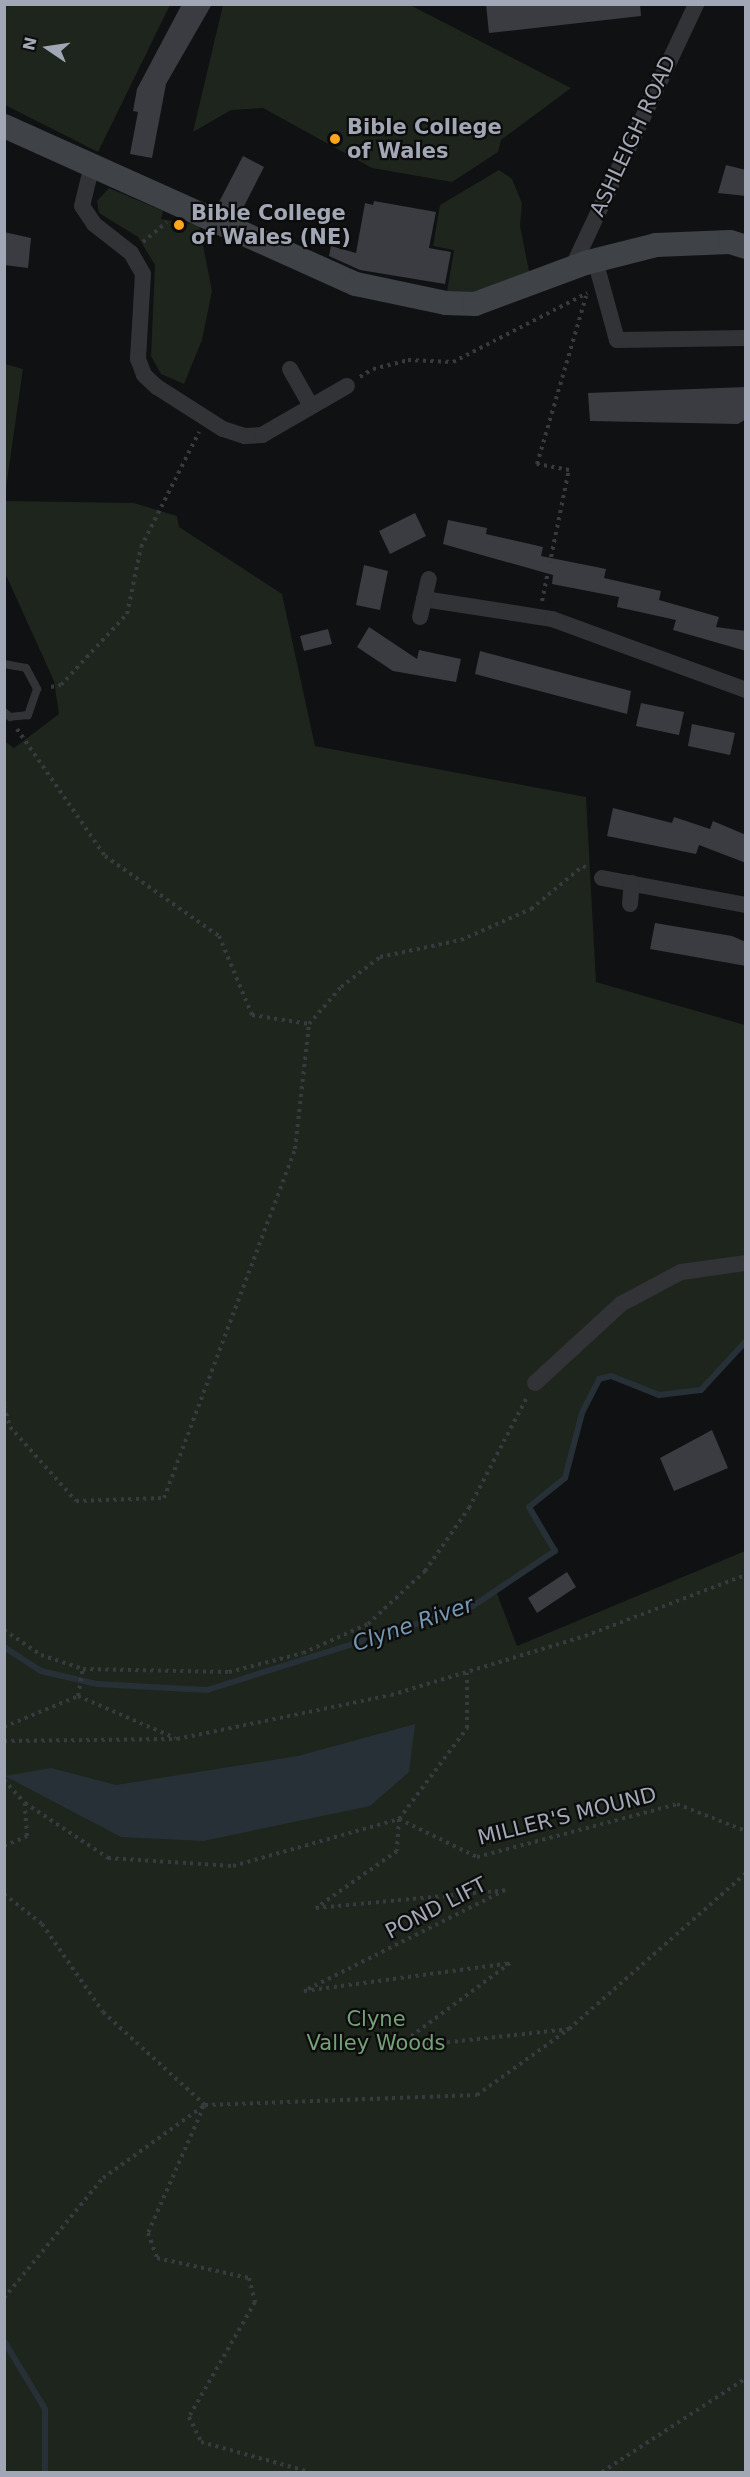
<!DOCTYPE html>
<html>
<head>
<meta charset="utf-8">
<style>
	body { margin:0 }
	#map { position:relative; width:750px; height:2477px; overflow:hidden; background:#101112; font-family:"DejaVu Sans",sans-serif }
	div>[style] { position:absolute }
	.green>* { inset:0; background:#1d251d }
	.water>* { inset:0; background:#263036 }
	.stream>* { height:6px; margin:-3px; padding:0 3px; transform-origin:3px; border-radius:3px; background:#263036 }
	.building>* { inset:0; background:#3b3c42 }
	.path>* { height:4px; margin-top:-2px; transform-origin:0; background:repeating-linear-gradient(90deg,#373a3e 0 3px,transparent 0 7.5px) }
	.lane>* { height:8px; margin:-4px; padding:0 4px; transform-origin:4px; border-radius:4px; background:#313337 }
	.street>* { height:16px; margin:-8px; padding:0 8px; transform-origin:8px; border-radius:8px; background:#313337 }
	.secondary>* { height:24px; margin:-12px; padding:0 12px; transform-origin:12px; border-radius:12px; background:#3f4247 }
	.dots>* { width:16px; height:16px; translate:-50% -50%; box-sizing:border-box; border:3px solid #0c0c0d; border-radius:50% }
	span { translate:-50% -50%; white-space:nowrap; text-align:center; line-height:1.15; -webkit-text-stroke:4.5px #0c0c0d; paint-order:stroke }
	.poi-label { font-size:21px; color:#a1a7b4; font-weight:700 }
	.left { translate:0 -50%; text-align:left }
	.street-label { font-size:21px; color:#a1a7b4 }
	.park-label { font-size:21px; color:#76a176 }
	.water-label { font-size:22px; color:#7498b2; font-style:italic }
	.frame { position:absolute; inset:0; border:6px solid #a1a7b4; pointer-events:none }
	.north { position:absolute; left:18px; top:18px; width:60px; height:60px; -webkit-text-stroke:4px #0c0c0d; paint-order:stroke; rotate:283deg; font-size:16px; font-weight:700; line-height:24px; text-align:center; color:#a1a7b4 }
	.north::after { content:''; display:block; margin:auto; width:21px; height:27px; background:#a1a7b4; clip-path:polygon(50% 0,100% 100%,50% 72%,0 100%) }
</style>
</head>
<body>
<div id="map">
	<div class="green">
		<i style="clip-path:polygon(4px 5px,170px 5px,98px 152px,5px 105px)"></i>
		<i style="clip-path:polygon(223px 5px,410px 5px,571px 88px,501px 140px,498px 152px,452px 182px,372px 168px,263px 108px,231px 110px,193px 132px)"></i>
		<i style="clip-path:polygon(499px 170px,512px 179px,522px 203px,520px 226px,530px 276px,476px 295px,447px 292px,454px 250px,433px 246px,440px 205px)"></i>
		<i style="clip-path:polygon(109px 188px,163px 211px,161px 219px,199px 225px,212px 291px,202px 340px,184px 384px,161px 374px,151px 356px,155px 265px,138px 237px,99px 213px,97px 201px)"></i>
		<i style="clip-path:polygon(5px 364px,23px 369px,5px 495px,4px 364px)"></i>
		<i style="clip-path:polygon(5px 501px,134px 503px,177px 516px,179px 527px,282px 594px,315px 746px,586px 797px,596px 982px,745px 1025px,745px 1341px,701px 1390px,659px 1395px,611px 1376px,599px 1379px,582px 1413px,565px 1478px,529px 1507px,555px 1551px,496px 1591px,517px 1646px,745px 1551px,745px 2472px,5px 2472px,4px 741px,14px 748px,59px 714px,54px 681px,5px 573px)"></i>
	</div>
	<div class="water">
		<i style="clip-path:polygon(415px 1724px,409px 1772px,370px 1806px,203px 1841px,121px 1837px,5px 1776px,51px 1768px,116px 1785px,298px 1756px)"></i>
	</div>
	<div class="stream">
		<i style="left:4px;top:1647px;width:44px;rotate:33deg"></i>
		<i style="left:41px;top:1671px;width:57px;rotate:13.1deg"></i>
		<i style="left:97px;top:1684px;width:110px;rotate:3.1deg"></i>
		<i style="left:207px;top:1690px;width:279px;rotate:-17.5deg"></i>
		<i style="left:473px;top:1606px;width:99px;rotate:-33.9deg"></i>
		<i style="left:555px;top:1551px;width:51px;rotate:-120.6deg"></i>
		<i style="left:529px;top:1507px;width:46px;rotate:-38.9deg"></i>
		<i style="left:565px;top:1478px;width:67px;rotate:-75.3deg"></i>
		<i style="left:582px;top:1413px;width:38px;rotate:-63deg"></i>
		<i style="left:599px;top:1379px;width:12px;rotate:-14deg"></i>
		<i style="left:611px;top:1376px;width:52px;rotate:21.6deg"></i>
		<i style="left:659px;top:1395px;width:42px;rotate:-6.8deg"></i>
		<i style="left:701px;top:1390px;width:67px;rotate:-47.4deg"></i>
		<i style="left:4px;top:2341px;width:79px;rotate:58.9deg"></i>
		<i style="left:45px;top:2409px;width:63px;rotate:90deg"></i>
	</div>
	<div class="building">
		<i style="clip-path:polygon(182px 4px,212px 4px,166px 84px,152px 158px,130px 154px,138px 112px,133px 111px,137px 89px)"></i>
		<i style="clip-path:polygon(486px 4px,640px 4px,641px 16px,489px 33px)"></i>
		<i style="clip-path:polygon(243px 156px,264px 167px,239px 216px,217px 206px)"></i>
		<i style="clip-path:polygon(726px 165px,746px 170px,746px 196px,718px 193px)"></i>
		<i style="clip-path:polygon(374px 201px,436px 212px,429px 248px,451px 252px,445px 284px,360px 270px,329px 256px,331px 246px,356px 253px,365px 203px,373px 205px)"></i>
		<i style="clip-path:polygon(4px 232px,31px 238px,28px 268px,4px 265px)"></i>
		<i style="clip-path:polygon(746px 387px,746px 419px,738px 424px,590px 421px,588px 393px)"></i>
		<i style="clip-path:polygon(415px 513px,426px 536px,390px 554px,379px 531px)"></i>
		<i style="clip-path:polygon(448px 520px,487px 528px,486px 534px,543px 547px,541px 556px,606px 569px,604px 578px,661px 591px,659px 600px,719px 617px,716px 627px,746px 631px,746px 651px,673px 630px,676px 620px,617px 607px,619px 597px,552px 584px,553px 575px,443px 544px)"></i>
		<i style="clip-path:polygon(364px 565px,388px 571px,380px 610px,356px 605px)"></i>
		<i style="clip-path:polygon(369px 627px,417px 659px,419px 650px,461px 659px,456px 682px,393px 671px,357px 647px)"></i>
		<i style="clip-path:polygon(328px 629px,332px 644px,304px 651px,300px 636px)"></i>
		<i style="clip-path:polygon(480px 651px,631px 691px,627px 714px,475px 674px)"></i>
		<i style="clip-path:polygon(641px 703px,684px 712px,679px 735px,636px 726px)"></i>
		<i style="clip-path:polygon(692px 724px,735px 733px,730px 755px,688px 746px)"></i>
		<i style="clip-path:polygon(613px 808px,672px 823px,674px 817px,710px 829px,713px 821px,746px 835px,746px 863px,699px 845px,696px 854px,607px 836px)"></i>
		<i style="clip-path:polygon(655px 923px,732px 936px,746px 942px,746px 966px,650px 949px)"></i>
		<i style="clip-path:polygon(712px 1430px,728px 1468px,674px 1491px,660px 1458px)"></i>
		<i style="clip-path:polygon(567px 1572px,576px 1587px,537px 1613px,528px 1598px)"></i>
	</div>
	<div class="path">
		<i style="left:143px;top:242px;width:31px;rotate:-40deg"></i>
		<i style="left:360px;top:377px;width:15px;rotate:-32deg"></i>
		<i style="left:373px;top:369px;width:36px;rotate:-14deg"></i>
		<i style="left:408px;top:360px;width:45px;rotate:2.5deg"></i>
		<i style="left:453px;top:362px;width:151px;rotate:-27.2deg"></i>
		<i style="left:542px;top:601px;width:134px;rotate:-78.4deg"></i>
		<i style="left:569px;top:470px;width:33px;rotate:-169deg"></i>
		<i style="left:537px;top:464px;width:175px;rotate:-73.7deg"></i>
		<i style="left:51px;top:687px;width:10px;rotate:-11deg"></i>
		<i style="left:61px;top:685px;width:97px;rotate:-47.1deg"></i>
		<i style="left:127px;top:614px;width:68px;rotate:-78.2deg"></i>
		<i style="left:141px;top:547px;width:129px;rotate:-63.2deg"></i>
		<i style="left:17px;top:729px;width:155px;rotate:55.3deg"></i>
		<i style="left:105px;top:856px;width:139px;rotate:35.1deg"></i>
		<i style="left:219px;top:936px;width:86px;rotate:67.3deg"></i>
		<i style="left:252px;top:1015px;width:58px;rotate:9deg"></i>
		<i style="left:4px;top:1014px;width:78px;rotate:90deg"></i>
		<i style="left:4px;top:1406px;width:22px;rotate:74deg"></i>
		<i style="left:10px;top:1427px;width:99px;rotate:48.3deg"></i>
		<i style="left:76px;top:1501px;width:88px;rotate:-2deg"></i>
		<i style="left:164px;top:1498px;width:373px;rotate:-69.4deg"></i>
		<i style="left:295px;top:1149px;width:126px;rotate:-83.6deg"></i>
		<i style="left:309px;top:1024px;width:49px;rotate:-49.1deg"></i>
		<i style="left:341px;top:987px;width:49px;rotate:-37.6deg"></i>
		<i style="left:380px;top:957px;width:83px;rotate:-11.9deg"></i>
		<i style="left:461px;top:940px;width:77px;rotate:-23.9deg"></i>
		<i style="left:531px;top:909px;width:67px;rotate:-39.6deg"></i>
		<i style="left:583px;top:866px;width:7px;rotate:27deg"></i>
		<i style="left:4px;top:1630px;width:45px;rotate:34deg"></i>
		<i style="left:41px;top:1655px;width:44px;rotate:18.4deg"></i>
		<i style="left:83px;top:1669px;width:146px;rotate:1.2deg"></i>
		<i style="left:229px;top:1672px;width:76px;rotate:-14.4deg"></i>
		<i style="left:303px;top:1653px;width:71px;rotate:-24deg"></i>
		<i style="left:368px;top:1624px;width:78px;rotate:-42.9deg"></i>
		<i style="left:425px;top:1571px;width:77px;rotate:-55.1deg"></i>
		<i style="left:469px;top:1508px;width:125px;rotate:-62.4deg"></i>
		<i style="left:78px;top:1696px;width:27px;rotate:-80deg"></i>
		<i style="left:4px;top:1727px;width:80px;rotate:-22.7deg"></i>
		<i style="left:78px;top:1696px;width:106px;rotate:23.4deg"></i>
		<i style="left:4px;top:1741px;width:173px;rotate:-0.7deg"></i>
		<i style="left:177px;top:1739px;width:218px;rotate:-11.6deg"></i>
		<i style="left:391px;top:1695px;width:203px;rotate:-16.9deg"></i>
		<i style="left:585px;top:1636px;width:172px;rotate:-20.8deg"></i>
		<i style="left:4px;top:1780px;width:31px;rotate:48deg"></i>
		<i style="left:25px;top:1803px;width:100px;rotate:33.5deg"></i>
		<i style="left:108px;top:1858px;width:125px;rotate:3.7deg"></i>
		<i style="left:233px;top:1866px;width:173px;rotate:-15.8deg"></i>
		<i style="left:399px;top:1819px;width:32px;rotate:94deg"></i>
		<i style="left:397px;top:1851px;width:99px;rotate:144.9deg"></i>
		<i style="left:316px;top:1908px;width:190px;rotate:-5.4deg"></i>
		<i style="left:505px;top:1890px;width:225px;rotate:153.3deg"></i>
		<i style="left:304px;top:1991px;width:208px;rotate:-7.7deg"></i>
		<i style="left:510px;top:1963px;width:143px;rotate:143.5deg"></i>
		<i style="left:395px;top:2048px;width:175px;rotate:-6.2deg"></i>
		<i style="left:399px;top:1819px;width:87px;rotate:26deg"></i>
		<i style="left:477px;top:1857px;width:207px;rotate:-14.8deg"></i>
		<i style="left:677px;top:1804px;width:74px;rotate:21.4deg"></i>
		<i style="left:399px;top:1819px;width:114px;rotate:-53.2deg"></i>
		<i style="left:467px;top:1728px;width:55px;rotate:-90deg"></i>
		<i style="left:4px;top:1846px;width:25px;rotate:-23deg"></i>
		<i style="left:27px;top:1836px;width:32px;rotate:-94deg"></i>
		<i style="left:4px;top:1894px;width:48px;rotate:38.3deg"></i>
		<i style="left:42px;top:1924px;width:107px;rotate:55.3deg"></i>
		<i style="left:103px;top:2012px;width:138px;rotate:42.4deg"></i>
		<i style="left:204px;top:2106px;width:139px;rotate:113.8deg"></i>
		<i style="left:148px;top:2233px;width:27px;rotate:70deg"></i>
		<i style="left:157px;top:2258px;width:94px;rotate:12.3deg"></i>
		<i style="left:249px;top:2278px;width:25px;rotate:76deg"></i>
		<i style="left:255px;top:2302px;width:133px;rotate:119.9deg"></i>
		<i style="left:189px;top:2417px;width:28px;rotate:64deg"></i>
		<i style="left:201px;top:2442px;width:113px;rotate:15.4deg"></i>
		<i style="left:4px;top:2298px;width:156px;rotate:-50.5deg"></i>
		<i style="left:103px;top:2178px;width:125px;rotate:-35.6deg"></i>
		<i style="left:205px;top:2105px;width:272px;rotate:-2.1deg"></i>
		<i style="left:477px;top:2095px;width:113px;rotate:-35.7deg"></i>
		<i style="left:569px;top:2029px;width:236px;rotate:-41.4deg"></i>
		<i style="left:602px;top:2472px;width:172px;rotate:-33.1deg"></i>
	</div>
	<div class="lane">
		<i style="left:4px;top:664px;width:22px;rotate:10deg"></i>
		<i style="left:26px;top:668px;width:24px;rotate:62deg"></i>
		<i style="left:37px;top:689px;width:28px;rotate:109deg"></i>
		<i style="left:28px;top:715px;width:18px;rotate:174deg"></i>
		<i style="left:10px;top:717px;width:8px;rotate:-140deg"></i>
	</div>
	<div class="street">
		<i style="left:92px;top:165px;width:42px;rotate:103.7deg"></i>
		<i style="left:82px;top:206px;width:22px;rotate:56deg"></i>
		<i style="left:94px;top:224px;width:47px;rotate:38.1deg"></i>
		<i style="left:131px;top:253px;width:24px;rotate:60deg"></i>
		<i style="left:143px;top:274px;width:85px;rotate:93.4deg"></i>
		<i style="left:138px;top:359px;width:17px;rotate:69deg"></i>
		<i style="left:144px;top:375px;width:18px;rotate:43deg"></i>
		<i style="left:157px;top:387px;width:78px;rotate:32.5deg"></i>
		<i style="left:223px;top:429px;width:23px;rotate:18deg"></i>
		<i style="left:245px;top:436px;width:17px;rotate:-3deg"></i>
		<i style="left:262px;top:435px;width:98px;rotate:-30deg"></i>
		<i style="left:595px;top:260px;width:83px;rotate:74.6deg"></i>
		<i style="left:617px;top:340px;width:129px;rotate:-0.9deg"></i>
		<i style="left:572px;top:268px;width:292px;rotate:-64.8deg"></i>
		<i style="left:290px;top:369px;width:43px;rotate:60.4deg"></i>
		<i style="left:424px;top:599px;width:130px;rotate:8.9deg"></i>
		<i style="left:552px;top:619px;width:207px;rotate:20.1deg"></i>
		<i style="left:420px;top:617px;width:39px;rotate:-77deg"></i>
		<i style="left:602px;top:878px;width:147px;rotate:10.6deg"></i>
		<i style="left:630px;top:904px;width:21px;rotate:-85deg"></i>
		<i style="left:535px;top:1383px;width:117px;rotate:-42.6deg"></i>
		<i style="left:621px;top:1304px;width:68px;rotate:-28.1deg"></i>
		<i style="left:681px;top:1272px;width:66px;rotate:-7.9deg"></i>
	</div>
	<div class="secondary">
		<i style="left:4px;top:126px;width:386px;rotate:24.2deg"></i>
		<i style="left:356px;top:284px;width:92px;rotate:11.9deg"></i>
		<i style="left:446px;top:303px;width:29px;rotate:2deg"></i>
		<i style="left:475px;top:304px;width:117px;rotate:-20.4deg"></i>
		<i style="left:585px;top:263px;width:73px;rotate:-14.2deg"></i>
		<i style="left:656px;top:245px;width:74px;rotate:-2.3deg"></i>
		<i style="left:730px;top:242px;width:17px;rotate:17deg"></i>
	</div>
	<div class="dots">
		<i style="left:335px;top:139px;background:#ffa71c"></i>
		<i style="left:179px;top:225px;background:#ffa71c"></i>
	</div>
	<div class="poi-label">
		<span class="left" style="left:347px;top:139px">Bible College<br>of Wales</span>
		<span class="left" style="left:191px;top:225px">Bible College<br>of Wales (NE)</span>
	</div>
	<div class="street-label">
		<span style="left:633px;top:136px;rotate:-65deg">ASHLEIGH ROAD</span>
		<span style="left:567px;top:1816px;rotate:-14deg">MILLER'S MOUND</span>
		<span style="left:436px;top:1908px;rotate:-27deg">POND LIFT</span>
	</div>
	<div class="park-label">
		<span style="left:376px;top:2031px">Clyne<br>Valley Woods</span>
	</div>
	<div class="water-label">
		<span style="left:413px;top:1624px;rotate:-19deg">Clyne River</span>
	</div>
	<div class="frame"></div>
	<div class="north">N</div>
</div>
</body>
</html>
